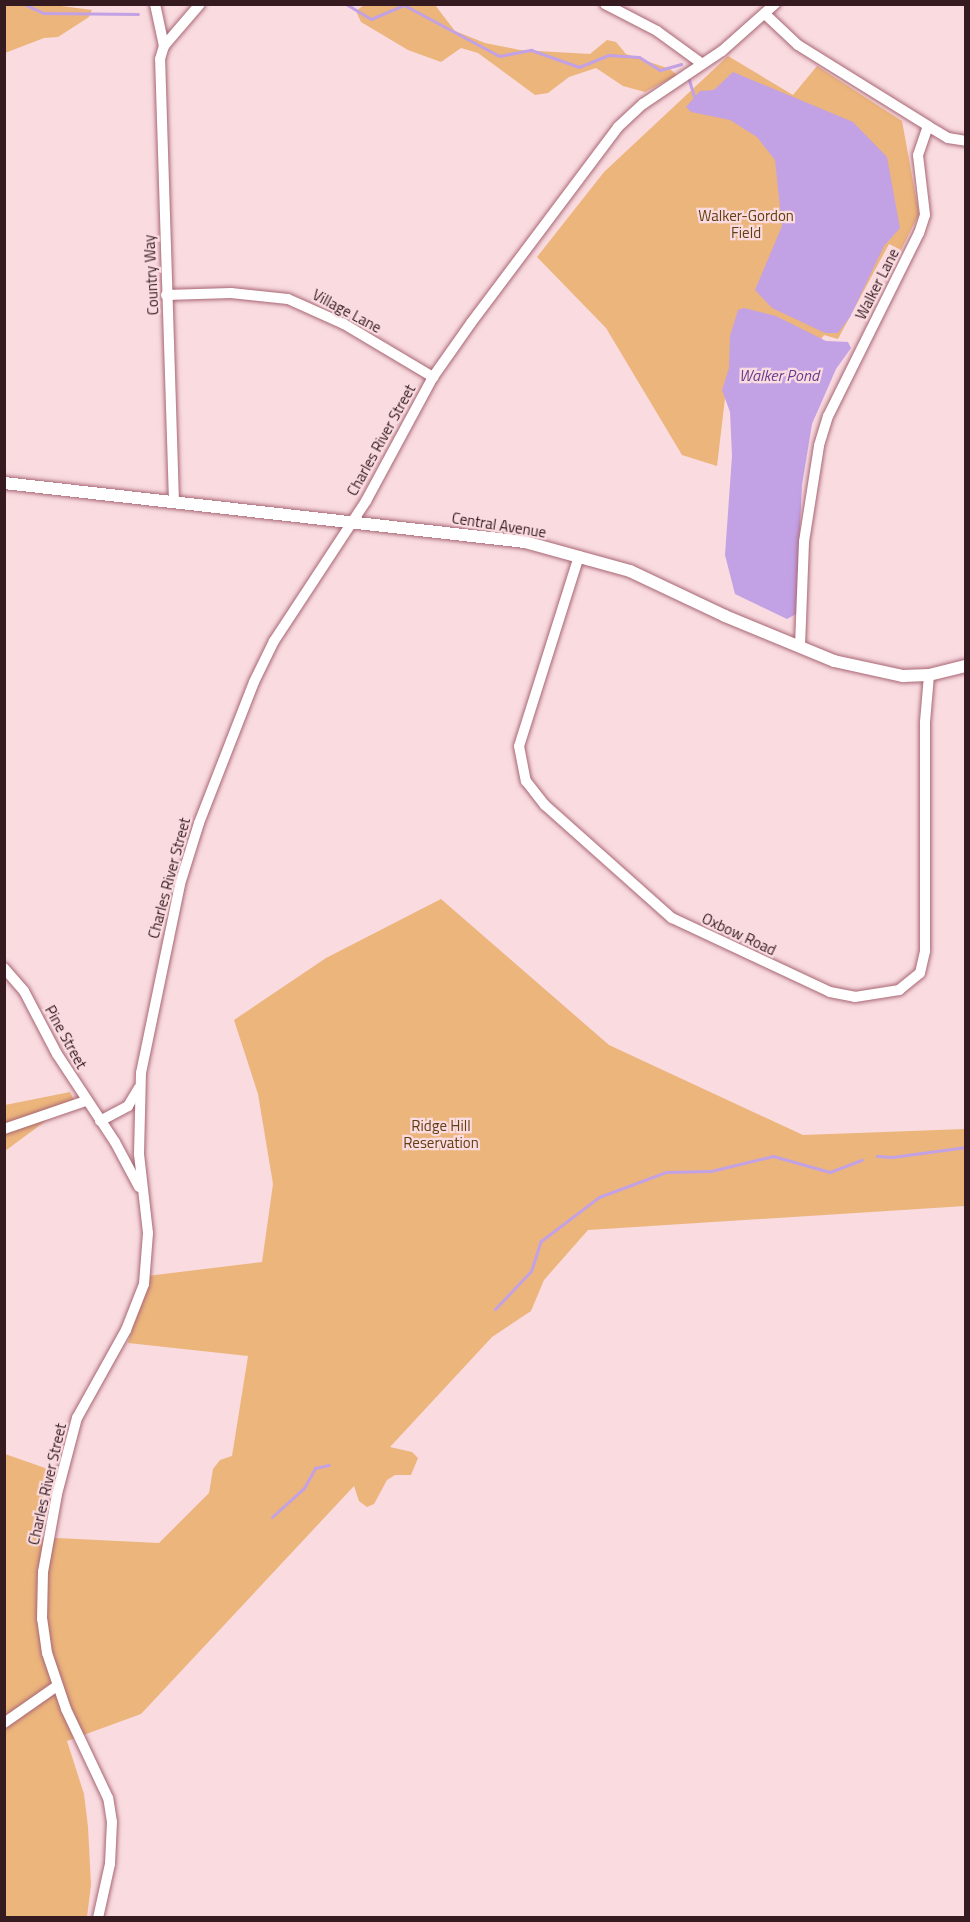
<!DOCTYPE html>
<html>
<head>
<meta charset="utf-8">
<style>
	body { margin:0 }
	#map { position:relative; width:970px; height:1922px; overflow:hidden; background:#f9dbe0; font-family:"Titillium Web",sans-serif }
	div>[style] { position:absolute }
	.green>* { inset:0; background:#ecb57c }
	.water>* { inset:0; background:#c2a1e5 }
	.stream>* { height:3px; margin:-1.5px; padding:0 1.5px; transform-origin:1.5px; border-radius:1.5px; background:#c2a1e5 }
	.roads { filter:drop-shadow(0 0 2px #a86674) drop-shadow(0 0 2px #a86674) }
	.minor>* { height:10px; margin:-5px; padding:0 5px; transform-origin:5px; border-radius:5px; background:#fff }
	.major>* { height:12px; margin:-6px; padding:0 6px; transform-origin:6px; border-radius:6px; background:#fff }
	span { translate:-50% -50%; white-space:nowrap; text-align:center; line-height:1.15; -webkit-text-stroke:4.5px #f9dbe0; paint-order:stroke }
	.park-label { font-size:15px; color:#643e10 }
	.street-label { font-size:15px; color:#351a20 }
	.water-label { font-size:16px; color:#683d8e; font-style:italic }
	.frame { position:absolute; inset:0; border:6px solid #351a20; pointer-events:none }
</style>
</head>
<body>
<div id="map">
	<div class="green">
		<i style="clip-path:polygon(46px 4px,92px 10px,89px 17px,58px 37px,44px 38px,5px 53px,5px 5px)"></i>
		<i style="clip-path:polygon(364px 5px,435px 5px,455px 31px,485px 43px,520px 50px,590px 54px,607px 40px,616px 42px,626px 54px,670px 69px,677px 75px,645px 92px,623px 86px,596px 68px,569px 77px,548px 93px,535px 95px,478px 53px,461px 48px,441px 62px,408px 50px,361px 22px,356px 11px)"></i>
		<i style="clip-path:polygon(728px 56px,793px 95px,817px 66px,902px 121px,919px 214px,901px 250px,889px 244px,838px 339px,824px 335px,761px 423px,726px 390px,717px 466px,682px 455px,606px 328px,537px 257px,604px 172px)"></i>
		<i style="clip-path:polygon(441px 899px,609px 1045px,803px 1135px,965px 1129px,965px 1206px,588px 1230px,544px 1280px,531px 1311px,492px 1337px,390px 1447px,412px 1452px,418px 1458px,411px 1475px,395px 1475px,387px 1480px,374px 1504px,367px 1507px,359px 1501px,354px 1486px,141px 1714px,67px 1741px,84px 1794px,88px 1827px,91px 1885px,87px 1917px,5px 1918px,5px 1454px,48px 1469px,36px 1537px,159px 1543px,209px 1493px,213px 1469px,220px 1460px,232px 1456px,248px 1356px,128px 1343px,147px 1276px,262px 1262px,273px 1184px,258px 1094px,234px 1020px,326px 958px)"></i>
		<i style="clip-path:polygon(70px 1092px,74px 1100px,5px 1151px,5px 1105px)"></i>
	</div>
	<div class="water">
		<i style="clip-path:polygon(733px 72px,853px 122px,887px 157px,900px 228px,884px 246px,850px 317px,838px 333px,825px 333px,772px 308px,755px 290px,782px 226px,775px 160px,757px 137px,730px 120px,691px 112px,686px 107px,700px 91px,714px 90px)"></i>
		<i style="clip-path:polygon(744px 308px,776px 316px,826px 341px,848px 342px,851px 348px,836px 369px,812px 424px,802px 485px,796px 614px,787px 619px,735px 594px,725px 555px,732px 456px,730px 412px,722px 390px,729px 368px,730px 336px,738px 310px)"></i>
	</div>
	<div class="stream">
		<i style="left:24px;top:4px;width:21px;rotate:25deg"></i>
		<i style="left:43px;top:13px;width:95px;rotate:0.6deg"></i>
		<i style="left:346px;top:4px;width:29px;rotate:31deg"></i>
		<i style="left:371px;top:19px;width:36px;rotate:-23deg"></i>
		<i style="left:404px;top:5px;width:108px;rotate:28.2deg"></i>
		<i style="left:499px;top:56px;width:33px;rotate:-11deg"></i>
		<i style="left:531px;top:50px;width:51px;rotate:19.5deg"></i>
		<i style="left:579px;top:67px;width:32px;rotate:-22deg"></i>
		<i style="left:609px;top:55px;width:30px;rotate:4deg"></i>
		<i style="left:639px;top:57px;width:25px;rotate:32deg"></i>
		<i style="left:660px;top:70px;width:22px;rotate:-16deg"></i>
		<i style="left:689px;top:80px;width:17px;rotate:73deg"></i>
		<i style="left:877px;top:1156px;width:15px;rotate:4deg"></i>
		<i style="left:892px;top:1157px;width:75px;rotate:-7.7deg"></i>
		<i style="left:495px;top:1309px;width:52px;rotate:-46.5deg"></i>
		<i style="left:531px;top:1271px;width:32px;rotate:-72deg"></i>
		<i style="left:541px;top:1241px;width:73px;rotate:-37.2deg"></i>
		<i style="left:599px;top:1197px;width:72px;rotate:-20.5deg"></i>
		<i style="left:666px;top:1172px;width:45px;rotate:-1.3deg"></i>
		<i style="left:711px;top:1171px;width:64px;rotate:-13.6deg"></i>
		<i style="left:773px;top:1156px;width:59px;rotate:15.7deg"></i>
		<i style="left:830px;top:1172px;width:34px;rotate:-21deg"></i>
		<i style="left:272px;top:1517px;width:43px;rotate:-42.2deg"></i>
		<i style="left:304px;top:1488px;width:23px;rotate:-61deg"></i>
		<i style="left:315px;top:1468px;width:14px;rotate:-12deg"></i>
	</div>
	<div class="roads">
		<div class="minor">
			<i style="left:155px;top:4px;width:43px;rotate:77.9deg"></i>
			<i style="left:605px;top:4px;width:59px;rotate:27.4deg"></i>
			<i style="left:657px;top:31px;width:54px;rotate:36deg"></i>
			<i style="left:765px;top:14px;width:45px;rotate:43.2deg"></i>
			<i style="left:798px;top:45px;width:153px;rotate:31.9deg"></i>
			<i style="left:928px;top:126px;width:31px;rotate:109deg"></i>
			<i style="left:918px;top:155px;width:60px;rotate:83.3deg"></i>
			<i style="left:925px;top:215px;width:19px;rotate:108deg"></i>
			<i style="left:919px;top:233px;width:204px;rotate:116.4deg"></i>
			<i style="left:828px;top:416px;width:31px;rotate:107deg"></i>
			<i style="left:819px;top:446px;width:97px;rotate:98.9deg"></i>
			<i style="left:804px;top:542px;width:105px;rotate:92.2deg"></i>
			<i style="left:928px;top:126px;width:23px;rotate:31deg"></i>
			<i style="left:948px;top:138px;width:18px;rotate:9deg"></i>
			<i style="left:166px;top:295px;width:65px;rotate:-1.8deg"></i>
			<i style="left:231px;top:293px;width:57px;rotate:6deg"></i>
			<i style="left:288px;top:299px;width:61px;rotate:24.1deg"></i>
			<i style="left:344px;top:324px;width:104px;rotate:30.8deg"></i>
			<i style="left:174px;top:502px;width:443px;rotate:-91.8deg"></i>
			<i style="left:160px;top:59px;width:14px;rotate:-73deg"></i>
			<i style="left:164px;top:46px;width:55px;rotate:-49.4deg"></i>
			<i style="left:579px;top:556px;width:199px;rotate:107.5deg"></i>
			<i style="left:519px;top:746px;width:36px;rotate:79deg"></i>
			<i style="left:526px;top:781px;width:31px;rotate:52deg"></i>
			<i style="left:545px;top:805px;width:170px;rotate:41.7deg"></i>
			<i style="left:672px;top:918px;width:174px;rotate:25.1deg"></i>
			<i style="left:830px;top:992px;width:25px;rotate:11deg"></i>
			<i style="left:855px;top:997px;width:45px;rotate:-9deg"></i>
			<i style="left:899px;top:990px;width:27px;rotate:-39deg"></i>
			<i style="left:920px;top:973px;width:23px;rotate:-77deg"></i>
			<i style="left:925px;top:951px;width:229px;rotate:-90deg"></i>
			<i style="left:925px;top:722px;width:47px;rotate:-85.1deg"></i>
			<i style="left:4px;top:968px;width:30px;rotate:49deg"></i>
			<i style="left:24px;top:991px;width:71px;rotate:62.4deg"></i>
			<i style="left:57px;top:1054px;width:105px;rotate:56.6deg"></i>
			<i style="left:115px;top:1142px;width:51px;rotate:61.9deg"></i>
			<i style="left:100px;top:1121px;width:32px;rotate:-28deg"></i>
			<i style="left:128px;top:1106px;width:21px;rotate:-59deg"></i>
			<i style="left:4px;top:1129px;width:87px;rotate:-18.9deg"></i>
			<i style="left:4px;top:1723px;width:65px;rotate:-34.9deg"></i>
			<i style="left:98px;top:1918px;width:55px;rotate:-77.5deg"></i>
			<i style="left:110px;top:1864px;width:42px;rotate:-87.3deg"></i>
			<i style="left:112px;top:1822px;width:24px;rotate:-99deg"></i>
			<i style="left:108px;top:1798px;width:98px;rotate:-115.3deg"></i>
			<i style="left:66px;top:1709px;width:59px;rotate:-108.7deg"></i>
			<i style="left:47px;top:1653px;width:34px;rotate:-98deg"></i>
			<i style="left:42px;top:1619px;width:47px;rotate:-88.8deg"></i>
			<i style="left:43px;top:1572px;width:79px;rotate:-79.8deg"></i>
			<i style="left:57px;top:1494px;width:79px;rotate:-75.3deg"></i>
			<i style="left:77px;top:1418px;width:101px;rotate:-60.9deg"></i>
			<i style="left:126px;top:1330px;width:49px;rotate:-68.6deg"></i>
			<i style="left:144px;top:1284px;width:51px;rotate:-85.5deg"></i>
			<i style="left:148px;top:1233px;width:80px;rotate:-96.5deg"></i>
			<i style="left:139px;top:1154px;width:81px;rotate:-88.6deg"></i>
			<i style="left:141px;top:1073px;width:193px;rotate:-78.3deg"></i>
			<i style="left:180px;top:884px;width:64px;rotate:-72.7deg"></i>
			<i style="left:199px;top:823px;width:151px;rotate:-68.7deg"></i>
			<i style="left:254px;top:682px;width:46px;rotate:-64deg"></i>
			<i style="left:274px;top:641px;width:168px;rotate:-56.7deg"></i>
			<i style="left:366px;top:501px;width:141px;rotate:-61.6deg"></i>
			<i style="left:433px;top:377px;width:66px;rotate:-54.9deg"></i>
			<i style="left:471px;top:323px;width:245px;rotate:-53.1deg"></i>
			<i style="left:618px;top:127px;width:34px;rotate:-43deg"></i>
			<i style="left:643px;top:104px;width:95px;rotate:-33.9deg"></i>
			<i style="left:722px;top:51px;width:71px;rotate:-41.6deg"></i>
		</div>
		<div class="major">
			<i style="left:4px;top:483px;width:524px;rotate:6.46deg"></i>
			<i style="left:525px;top:542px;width:109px;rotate:15.4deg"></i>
			<i style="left:630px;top:571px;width:105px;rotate:25.3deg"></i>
			<i style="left:725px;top:616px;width:118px;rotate:22.4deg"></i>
			<i style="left:834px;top:661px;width:71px;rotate:12.3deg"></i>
			<i style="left:903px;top:676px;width:26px;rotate:-2deg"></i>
			<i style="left:929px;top:675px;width:38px;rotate:-14deg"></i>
		</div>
	</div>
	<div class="park-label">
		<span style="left:746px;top:224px">Walker-Gordon<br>Field</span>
		<span style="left:441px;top:1134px">Ridge Hill<br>Reservation</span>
	</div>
	<div class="street-label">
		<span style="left:151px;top:275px;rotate:-93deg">Country Way</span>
		<span style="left:877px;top:284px;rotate:-63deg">Walker Lane</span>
		<span style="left:347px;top:311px;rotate:28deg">Village Lane</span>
		<span style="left:381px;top:440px;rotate:-61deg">Charles River Street</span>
		<span style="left:499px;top:525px;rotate:9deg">Central Avenue</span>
		<span style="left:169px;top:878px;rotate:-75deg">Charles River Street</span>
		<span style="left:739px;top:934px;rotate:25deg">Oxbow Road</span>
		<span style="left:66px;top:1037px;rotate:61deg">Pine Street</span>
		<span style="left:47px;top:1484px;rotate:-77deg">Charles River Street</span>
	</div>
	<div class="water-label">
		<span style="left:779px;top:375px">Walker Pond</span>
	</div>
	<div class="frame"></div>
</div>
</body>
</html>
